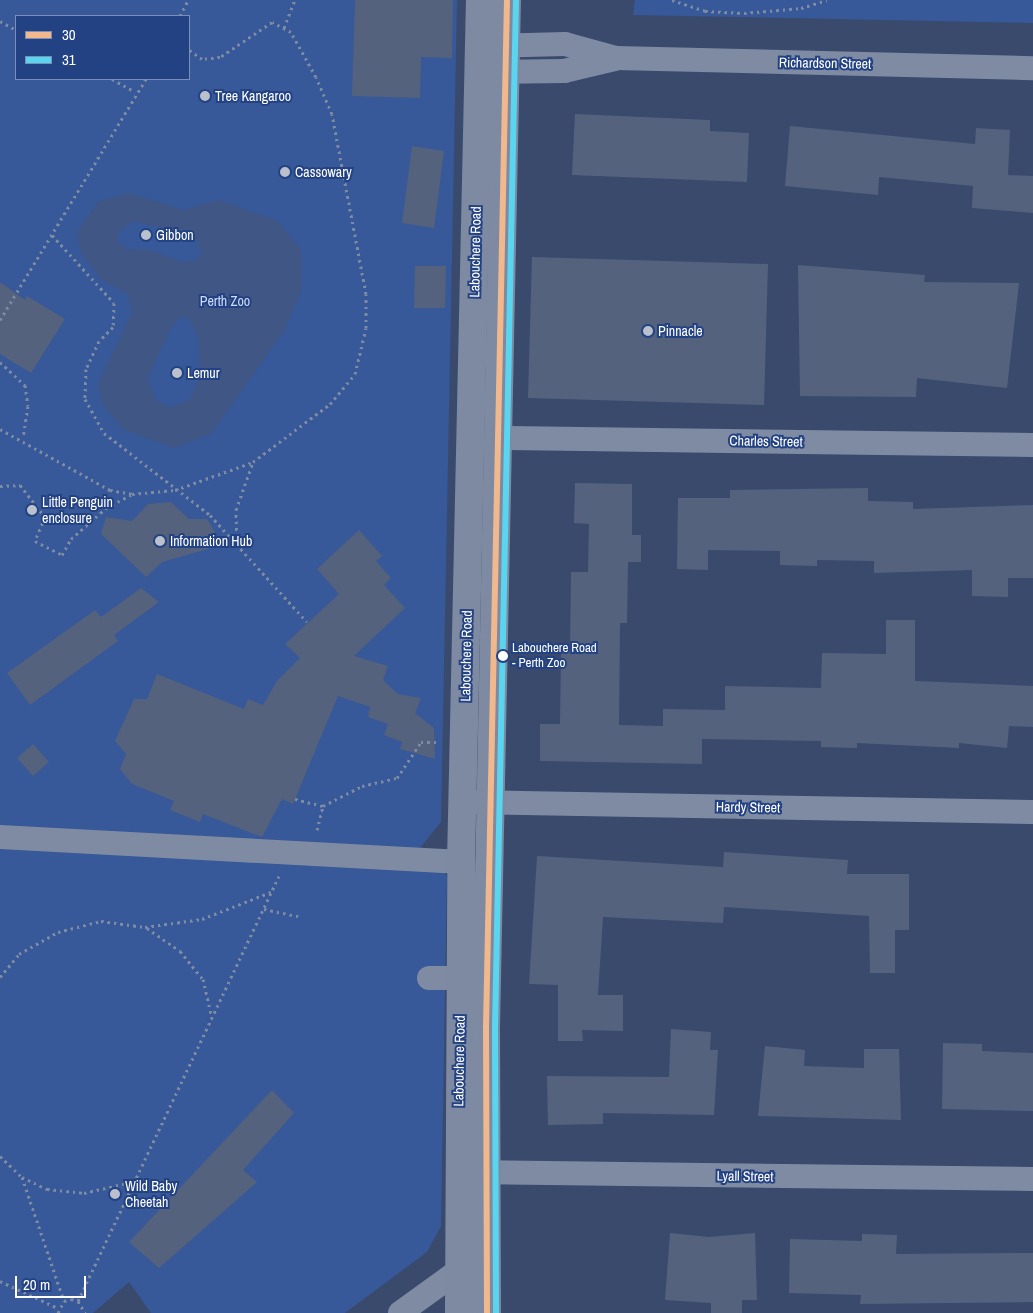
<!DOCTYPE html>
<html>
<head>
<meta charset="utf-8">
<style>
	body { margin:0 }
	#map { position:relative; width:1033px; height:1313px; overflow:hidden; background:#394a6d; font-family:"Archivo Narrow",sans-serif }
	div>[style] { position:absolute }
	.green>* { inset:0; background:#375899 }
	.water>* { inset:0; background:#405685 }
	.building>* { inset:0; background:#54627e }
	.path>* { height:3px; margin-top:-1.5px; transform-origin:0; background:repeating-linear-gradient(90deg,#7f8ba3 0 2.5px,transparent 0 6.5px) }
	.minor>* { height:24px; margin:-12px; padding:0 12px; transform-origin:12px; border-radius:12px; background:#7f8ba3 }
	.major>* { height:28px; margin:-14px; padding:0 14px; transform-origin:14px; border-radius:14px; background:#7d8aa1 }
	.bus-1>* { height:6px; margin:-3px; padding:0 3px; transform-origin:3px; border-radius:3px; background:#f1b78d }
	.bus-2>* { height:6px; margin:-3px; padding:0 3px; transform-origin:3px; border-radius:3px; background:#5ad5f0 }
	.dots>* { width:14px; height:14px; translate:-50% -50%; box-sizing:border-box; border:2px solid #234283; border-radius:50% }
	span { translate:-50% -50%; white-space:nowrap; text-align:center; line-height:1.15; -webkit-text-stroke:4px #234283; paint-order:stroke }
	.bus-label { font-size:13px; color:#fff }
	.left { translate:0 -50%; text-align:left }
	.street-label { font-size:14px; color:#fff }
	.poi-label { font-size:14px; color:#fff }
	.park-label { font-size:14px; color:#cfdcf6 }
	.legend { position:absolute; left:15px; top:15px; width:175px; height:65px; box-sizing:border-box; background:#234283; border:1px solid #7b8eb5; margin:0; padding:6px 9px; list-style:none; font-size:15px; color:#fff }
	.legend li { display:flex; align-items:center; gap:10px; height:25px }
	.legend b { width:25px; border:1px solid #7b8eb5 }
	.scale { position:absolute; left:15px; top:1276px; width:71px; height:22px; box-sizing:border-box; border:2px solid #fff; border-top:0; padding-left:6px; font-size:15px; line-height:18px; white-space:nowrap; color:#fff; -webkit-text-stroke:4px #234283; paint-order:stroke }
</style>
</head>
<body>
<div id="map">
	<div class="green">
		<i style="clip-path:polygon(evenodd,0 0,457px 0,441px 822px,420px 848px,447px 876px,441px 1226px,427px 1252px,345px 1313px,151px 1313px,129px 1282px,93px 1313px,0 1313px,0 0,16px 16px,189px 16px,189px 79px,16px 79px,16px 16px)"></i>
		<i style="clip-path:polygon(635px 0,1033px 0,1033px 23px,633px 15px)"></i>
	</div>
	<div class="water">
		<i style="clip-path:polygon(evenodd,128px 193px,184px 210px,219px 200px,278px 221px,301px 250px,302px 287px,286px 328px,211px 434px,174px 448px,123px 429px,103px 405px,98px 384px,132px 312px,128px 294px,102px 280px,81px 253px,77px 232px,98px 202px,128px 193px,134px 221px,197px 238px,201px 254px,195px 261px,182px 262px,150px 250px,127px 249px,118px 242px,117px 233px,134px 221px,128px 193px,181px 317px,189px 318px,198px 338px,200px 374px,190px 400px,171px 407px,155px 400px,148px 378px,172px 325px,181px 317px)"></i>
	</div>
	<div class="building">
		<i style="clip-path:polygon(355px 0,453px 0,452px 58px,421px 57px,420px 98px,352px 96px)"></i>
		<i style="clip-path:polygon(575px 114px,710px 120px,710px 131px,749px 133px,747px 182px,572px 175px)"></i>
		<i style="clip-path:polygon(790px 126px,975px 144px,976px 128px,1010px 130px,1008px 175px,1033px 176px,1033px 213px,972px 208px,973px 186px,879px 177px,878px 195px,785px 186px)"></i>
		<i style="clip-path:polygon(412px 146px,444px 151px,434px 228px,402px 223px)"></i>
		<i style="clip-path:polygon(532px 257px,768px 264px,764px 405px,528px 398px)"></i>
		<i style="clip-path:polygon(798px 265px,925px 275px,924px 282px,1019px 283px,1007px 388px,917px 378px,916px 397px,800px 396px)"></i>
		<i style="clip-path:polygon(415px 266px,446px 266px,445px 308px,414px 308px)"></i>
		<i style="clip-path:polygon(0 282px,25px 300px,27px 296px,65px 319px,31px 373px,0 354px)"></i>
		<i style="clip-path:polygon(575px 483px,632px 484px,632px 535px,641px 535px,641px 562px,628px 562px,627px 623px,620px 623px,619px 725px,663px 726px,663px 709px,725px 710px,725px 686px,821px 688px,822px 653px,886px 654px,886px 620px,915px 620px,915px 681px,1033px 686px,1033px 727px,1009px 726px,1007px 748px,959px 743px,959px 748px,857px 743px,857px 748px,821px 747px,821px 741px,702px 739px,702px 764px,540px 761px,540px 724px,560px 724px,561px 650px,570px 650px,571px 572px,588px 572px,589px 524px,574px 523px)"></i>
		<i style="clip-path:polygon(868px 488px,868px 501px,913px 502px,913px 509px,1033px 505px,1033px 578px,1008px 578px,1008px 597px,972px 596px,972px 570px,874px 573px,874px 561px,817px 560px,817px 566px,780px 565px,780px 551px,708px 550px,708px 570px,677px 569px,678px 498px,730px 498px,730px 490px)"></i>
		<i style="clip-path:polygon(171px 502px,189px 519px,207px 519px,216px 534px,208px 549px,162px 562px,146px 577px,101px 534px,106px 517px,132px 521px,148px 504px)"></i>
		<i style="clip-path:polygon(359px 530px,382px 556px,376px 561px,391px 578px,384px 585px,405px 608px,354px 656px,388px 666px,383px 680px,398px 694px,421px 698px,415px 713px,434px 728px,435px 759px,400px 749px,402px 742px,384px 735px,388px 724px,368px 717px,370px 707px,338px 696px,293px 804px,282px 799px,262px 837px,203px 814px,200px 822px,170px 810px,174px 801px,132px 784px,120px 769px,126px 754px,115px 741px,134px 699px,147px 699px,157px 674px,244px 709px,248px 699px,263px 705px,277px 681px,300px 658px,285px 644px,339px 594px,317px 569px)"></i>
		<i style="clip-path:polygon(141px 588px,159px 602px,114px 635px,118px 641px,30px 705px,7px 673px,95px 610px,101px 617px)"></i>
		<i style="clip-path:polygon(33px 744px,49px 762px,33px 776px,17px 758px)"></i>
		<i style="clip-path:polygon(724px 852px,848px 860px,847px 874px,909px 874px,909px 930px,895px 930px,895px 973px,870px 973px,869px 916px,724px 907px,723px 923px,603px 917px,598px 995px,623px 995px,623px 1031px,582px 1030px,583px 1041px,558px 1041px,558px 985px,529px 984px,537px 856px,723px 867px)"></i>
		<i style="clip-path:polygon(671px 1029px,711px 1032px,710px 1050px,718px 1050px,714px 1115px,603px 1113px,603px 1124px,548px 1125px,547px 1076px,669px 1077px)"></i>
		<i style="clip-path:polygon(943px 1043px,982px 1044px,982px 1051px,1033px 1053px,1033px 1111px,942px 1109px)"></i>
		<i style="clip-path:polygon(765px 1046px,805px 1050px,804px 1066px,864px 1068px,864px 1049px,899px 1049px,901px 1120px,758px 1116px)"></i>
		<i style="clip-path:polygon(272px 1090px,294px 1113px,243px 1170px,257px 1182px,159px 1268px,129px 1242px)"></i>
		<i style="clip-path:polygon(670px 1233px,709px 1237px,755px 1233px,757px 1300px,742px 1300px,742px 1313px,711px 1313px,711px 1303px,665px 1300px)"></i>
		<i style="clip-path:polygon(862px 1234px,897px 1235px,896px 1254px,1033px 1253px,1033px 1302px,860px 1304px,861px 1295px,789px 1293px,790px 1239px,862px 1241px)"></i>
	</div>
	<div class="path">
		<i style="left:672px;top:0;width:35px;rotate:18deg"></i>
		<i style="left:705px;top:11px;width:39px;rotate:3deg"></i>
		<i style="left:744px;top:13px;width:57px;rotate:-5deg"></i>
		<i style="left:801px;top:8px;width:27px;rotate:-17deg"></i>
		<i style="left:180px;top:16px;width:18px;rotate:-63deg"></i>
		<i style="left:0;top:21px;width:18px;rotate:29deg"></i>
		<i style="left:284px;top:28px;width:30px;rotate:-69deg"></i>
		<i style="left:112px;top:79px;width:26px;rotate:29deg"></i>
		<i style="left:52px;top:235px;width:92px;rotate:47.6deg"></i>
		<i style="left:114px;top:303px;width:24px;rotate:92deg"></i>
		<i style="left:113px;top:327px;width:20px;rotate:135deg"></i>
		<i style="left:99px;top:341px;width:31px;rotate:115deg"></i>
		<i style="left:86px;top:369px;width:30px;rotate:92deg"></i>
		<i style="left:85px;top:399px;width:39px;rotate:61deg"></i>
		<i style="left:104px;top:433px;width:134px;rotate:37.7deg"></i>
		<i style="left:210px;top:515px;width:144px;rotate:47.8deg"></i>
		<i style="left:0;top:320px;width:282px;rotate:-58.8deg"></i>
		<i style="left:0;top:362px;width:34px;rotate:43deg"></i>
		<i style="left:25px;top:385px;width:21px;rotate:82deg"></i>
		<i style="left:28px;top:406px;width:31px;rotate:99deg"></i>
		<i style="left:0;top:429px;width:126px;rotate:29deg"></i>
		<i style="left:110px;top:490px;width:22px;rotate:10deg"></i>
		<i style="left:132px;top:494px;width:43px;rotate:-5.3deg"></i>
		<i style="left:175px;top:490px;width:83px;rotate:-19.7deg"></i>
		<i style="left:253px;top:462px;width:96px;rotate:-37deg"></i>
		<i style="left:330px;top:404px;width:39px;rotate:-50deg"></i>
		<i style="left:355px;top:374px;width:47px;rotate:-76.6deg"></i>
		<i style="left:366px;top:328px;width:34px;rotate:-90deg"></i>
		<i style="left:366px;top:294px;width:183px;rotate:-100.7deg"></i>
		<i style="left:332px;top:114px;width:40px;rotate:-113.4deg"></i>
		<i style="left:316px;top:77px;width:51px;rotate:-119.1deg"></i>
		<i style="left:291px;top:32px;width:21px;rotate:-152deg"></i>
		<i style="left:272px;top:22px;width:63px;rotate:146.1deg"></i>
		<i style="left:220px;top:57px;width:18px;rotate:174deg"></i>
		<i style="left:202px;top:59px;width:16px;rotate:-145deg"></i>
		<i style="left:0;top:486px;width:20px;rotate:-3deg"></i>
		<i style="left:20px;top:485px;width:41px;rotate:52deg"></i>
		<i style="left:45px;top:517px;width:26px;rotate:113deg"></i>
		<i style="left:35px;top:541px;width:30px;rotate:27deg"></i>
		<i style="left:62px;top:555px;width:18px;rotate:-61deg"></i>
		<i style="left:71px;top:539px;width:47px;rotate:-41.5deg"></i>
		<i style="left:106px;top:508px;width:30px;rotate:-28deg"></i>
		<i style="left:237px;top:543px;width:33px;rotate:-92deg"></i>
		<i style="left:236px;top:510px;width:51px;rotate:-70.5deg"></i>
		<i style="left:295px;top:799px;width:29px;rotate:14deg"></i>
		<i style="left:317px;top:830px;width:25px;rotate:-76deg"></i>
		<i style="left:323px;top:806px;width:44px;rotate:-27.1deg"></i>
		<i style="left:362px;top:786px;width:36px;rotate:-13deg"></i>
		<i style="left:397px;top:778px;width:43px;rotate:-56.3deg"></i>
		<i style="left:421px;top:742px;width:17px"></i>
		<i style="left:264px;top:909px;width:38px;rotate:12deg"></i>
		<i style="left:147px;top:928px;width:40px;rotate:34.9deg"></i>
		<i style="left:180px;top:951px;width:36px;rotate:51deg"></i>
		<i style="left:203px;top:979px;width:39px;rotate:77deg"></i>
		<i style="left:0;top:977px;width:30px;rotate:-50deg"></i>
		<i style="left:19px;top:954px;width:45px;rotate:-29.4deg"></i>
		<i style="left:58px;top:932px;width:44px;rotate:-14.3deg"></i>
		<i style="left:101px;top:921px;width:44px;rotate:7.8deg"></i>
		<i style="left:145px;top:927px;width:58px;rotate:-8deg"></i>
		<i style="left:202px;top:919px;width:74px;rotate:-21.4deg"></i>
		<i style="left:0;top:1156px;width:30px;rotate:44deg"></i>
		<i style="left:22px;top:1177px;width:28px;rotate:26deg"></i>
		<i style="left:47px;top:1189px;width:37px;rotate:6deg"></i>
		<i style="left:84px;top:1193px;width:52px;rotate:-13.2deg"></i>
		<i style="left:22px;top:1177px;width:131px;rotate:71.3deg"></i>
		<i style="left:0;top:1281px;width:64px;rotate:25deg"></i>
		<i style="left:78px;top:1301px;width:470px;rotate:-64.7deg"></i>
		<i style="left:58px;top:1313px;width:13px;rotate:-63deg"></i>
		<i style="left:64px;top:1301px;width:7px;rotate:-16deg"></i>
		<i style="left:71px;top:1299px;width:7px;rotate:16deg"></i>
		<i style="left:78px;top:1301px;width:14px;rotate:60deg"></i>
	</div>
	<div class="minor">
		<i style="left:489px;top:46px;width:76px;rotate:-1.5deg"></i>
		<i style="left:565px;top:44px;width:53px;rotate:15.4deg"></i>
		<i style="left:616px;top:58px;width:417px;rotate:1.4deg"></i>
		<i style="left:487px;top:72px;width:77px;rotate:-0.7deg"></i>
		<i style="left:564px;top:71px;width:52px;rotate:-13.2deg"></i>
		<i style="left:500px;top:438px;width:533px;rotate:0.75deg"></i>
		<i style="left:472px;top:802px;width:561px;rotate:1.02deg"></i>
		<i style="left:0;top:837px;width:462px;rotate:3.1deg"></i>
		<i style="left:429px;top:978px;width:31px"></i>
		<i style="left:467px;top:1172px;width:566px;rotate:0.71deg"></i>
		<i style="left:400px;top:1313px;width:72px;rotate:-35.9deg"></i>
		<i style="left:458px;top:1271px;width:16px;rotate:-14deg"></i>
	</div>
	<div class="major">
		<i style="left:459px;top:1313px;width:451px;rotate:-89.7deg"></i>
		<i style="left:461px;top:862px;width:862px;rotate:-88.74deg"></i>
		<i style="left:487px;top:1313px;width:286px;rotate:-90.2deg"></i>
		<i style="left:486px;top:1027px;width:1027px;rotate:-88.83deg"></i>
	</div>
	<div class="bus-1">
		<i style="left:487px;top:1313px;width:286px;rotate:-90.2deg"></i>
		<i style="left:486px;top:1027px;width:1027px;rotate:-88.83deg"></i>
	</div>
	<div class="bus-2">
		<i style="left:496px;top:1313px;width:286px;rotate:-90.2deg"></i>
		<i style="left:495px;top:1027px;width:1027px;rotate:-88.83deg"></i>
	</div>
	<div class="dots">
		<i style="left:205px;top:96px;background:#bac0cc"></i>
		<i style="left:285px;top:172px;background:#bac0cc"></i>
		<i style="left:146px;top:235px;background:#bac0cc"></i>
		<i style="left:648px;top:331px;background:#bac0cc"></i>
		<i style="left:177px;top:373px;background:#bac0cc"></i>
		<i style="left:32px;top:510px;background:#bac0cc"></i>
		<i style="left:160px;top:541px;background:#bac0cc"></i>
		<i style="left:503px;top:656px;background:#fff"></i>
		<i style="left:115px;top:1194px;background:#bac0cc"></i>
	</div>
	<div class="bus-label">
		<span class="left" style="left:512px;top:656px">Labouchere Road<br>- Perth Zoo</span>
	</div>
	<div class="street-label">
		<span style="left:825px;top:63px;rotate:1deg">Richardson Street</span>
		<span style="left:475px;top:252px;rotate:-89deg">Labouchere Road</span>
		<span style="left:766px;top:441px;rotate:1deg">Charles Street</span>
		<span style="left:466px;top:656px;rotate:-89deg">Labouchere Road</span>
		<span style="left:748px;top:807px;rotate:1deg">Hardy Street</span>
		<span style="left:459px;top:1061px;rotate:-89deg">Labouchere Road</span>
		<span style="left:745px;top:1176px;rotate:1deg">Lyall Street</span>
	</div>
	<div class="poi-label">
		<span class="left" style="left:215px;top:96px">Tree Kangaroo</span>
		<span class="left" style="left:295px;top:172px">Cassowary</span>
		<span class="left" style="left:156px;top:235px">Gibbon</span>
		<span class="left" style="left:658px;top:331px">Pinnacle</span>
		<span class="left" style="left:187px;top:373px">Lemur</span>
		<span class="left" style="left:42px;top:510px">Little Penguin<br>enclosure</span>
		<span class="left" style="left:170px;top:541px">Information Hub</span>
		<span class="left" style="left:125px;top:1194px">Wild Baby<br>Cheetah</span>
	</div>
	<div class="park-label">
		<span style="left:225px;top:301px">Perth Zoo</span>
	</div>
	<ul class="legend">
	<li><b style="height:6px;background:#f1b78d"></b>30</li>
	<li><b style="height:6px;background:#5ad5f0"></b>31</li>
	</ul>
	<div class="scale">20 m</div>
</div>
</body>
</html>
